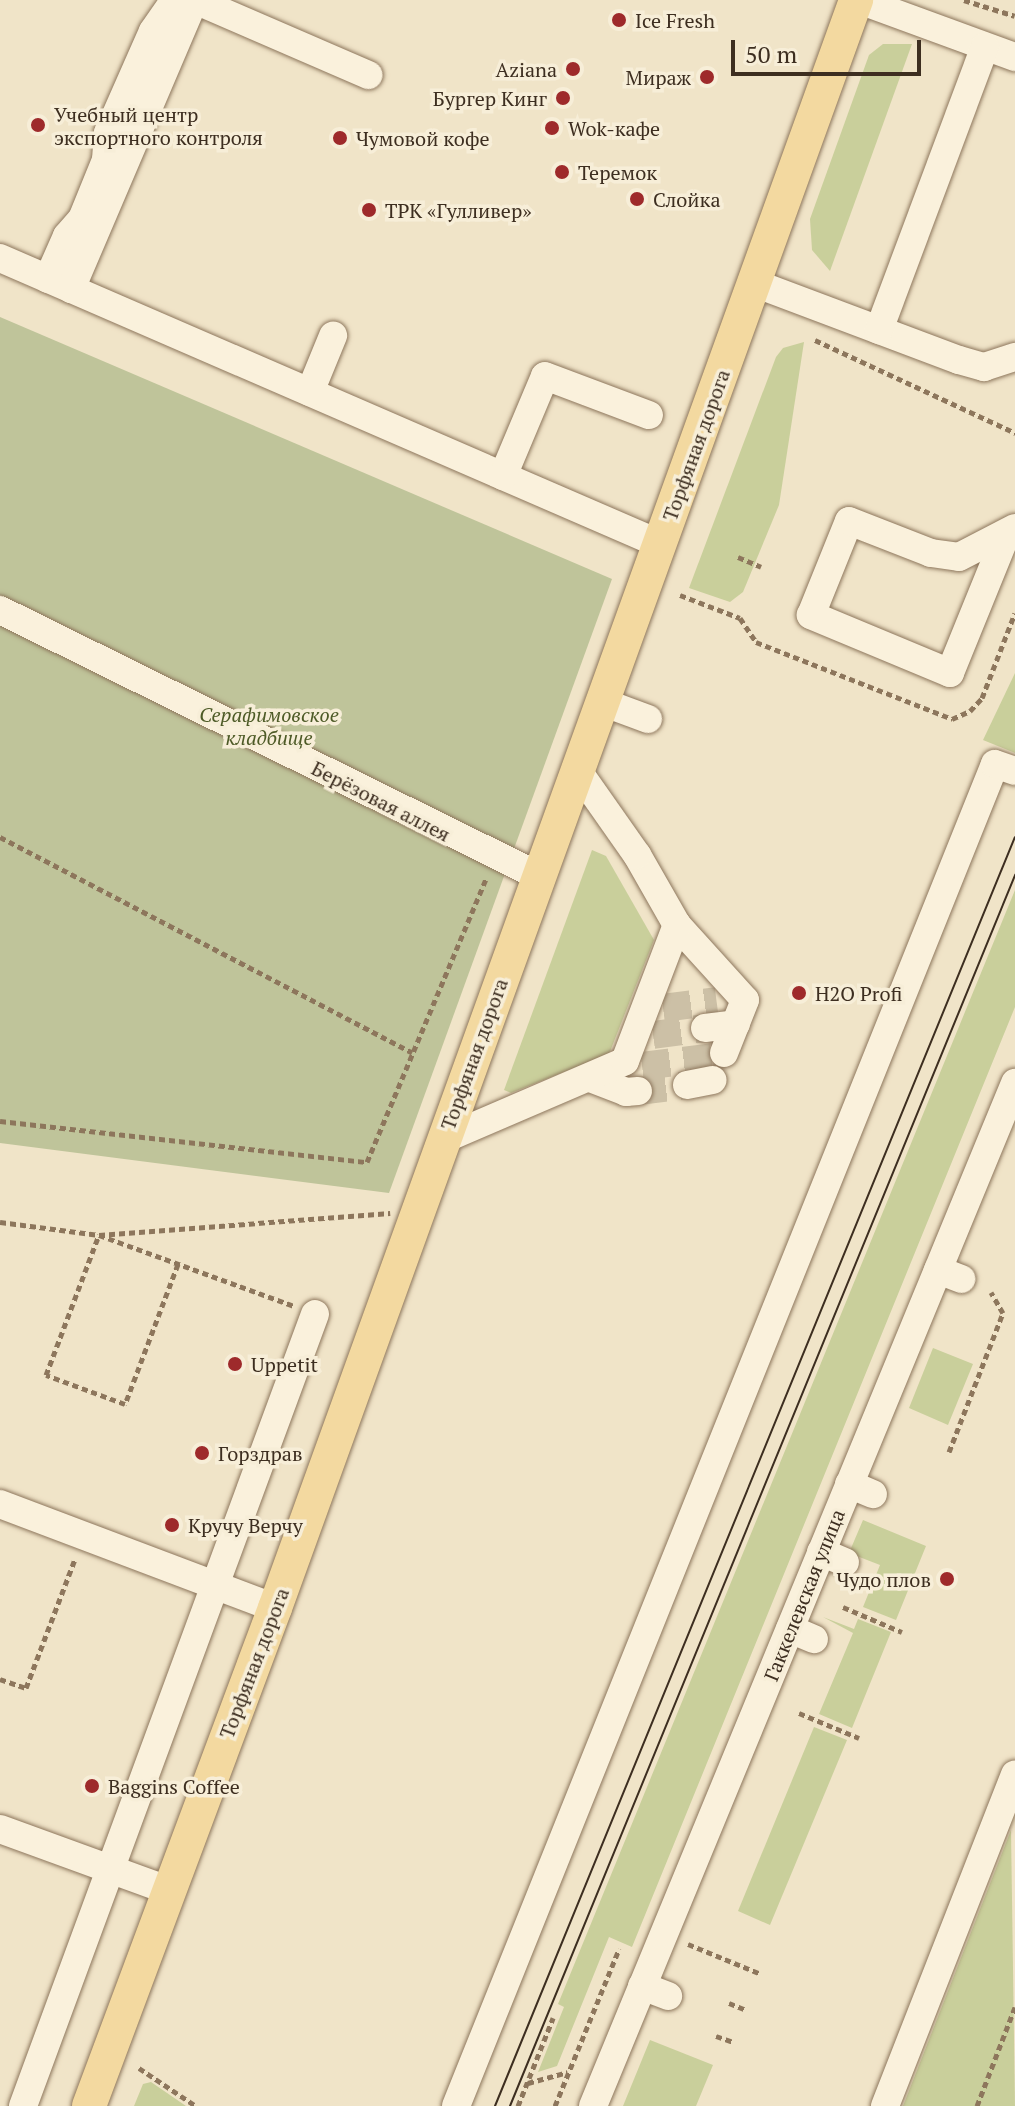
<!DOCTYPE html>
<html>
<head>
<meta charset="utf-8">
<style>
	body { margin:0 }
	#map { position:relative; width:1015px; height:2106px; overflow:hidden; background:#f0e4c8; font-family:"PT Serif",serif }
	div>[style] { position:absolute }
	.green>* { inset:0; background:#c9cf9b }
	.cemetery>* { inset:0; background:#bfc49a }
	.minor-tunnel>* { height:28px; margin-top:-14px; transform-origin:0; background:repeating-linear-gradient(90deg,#ccc0a6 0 28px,transparent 0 42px) }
	.path>* { height:5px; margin-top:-2.5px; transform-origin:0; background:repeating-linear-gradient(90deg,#8d765c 0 6px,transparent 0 10px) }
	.roads { filter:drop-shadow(0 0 2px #8d765c) drop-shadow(0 0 2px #8d765c) }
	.minor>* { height:28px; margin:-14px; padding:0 14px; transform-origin:14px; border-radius:14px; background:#faf1dc }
	.major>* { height:34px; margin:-17px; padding:0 17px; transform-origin:17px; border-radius:17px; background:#f3d9a0 }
	.tram>* { height:2px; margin:-1px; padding:0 1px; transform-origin:1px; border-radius:1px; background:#3d2e20 }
	.dots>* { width:22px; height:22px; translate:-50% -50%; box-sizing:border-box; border:4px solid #f7eed8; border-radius:50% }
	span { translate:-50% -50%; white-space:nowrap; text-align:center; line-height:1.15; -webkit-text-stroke:7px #f7eed8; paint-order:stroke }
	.poi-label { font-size:20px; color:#3d2e20 }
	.left { translate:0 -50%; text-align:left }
	.right { translate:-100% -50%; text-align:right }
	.street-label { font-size:20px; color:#3d2e20 }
	.park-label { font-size:20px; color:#4d5a26; font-style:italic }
	.scale { position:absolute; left:731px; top:40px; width:190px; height:36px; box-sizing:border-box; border:4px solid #3d2e20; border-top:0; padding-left:10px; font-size:24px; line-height:28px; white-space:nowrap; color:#3d2e20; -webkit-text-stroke:6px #f7eed8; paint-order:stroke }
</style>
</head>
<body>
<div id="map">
	<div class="green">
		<i style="clip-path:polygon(883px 44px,912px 44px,830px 271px,812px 250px,810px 219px,869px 55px)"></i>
		<i style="clip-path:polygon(804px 342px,779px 505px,743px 592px,730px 602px,689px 588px,776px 357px,783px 348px)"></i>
		<i style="clip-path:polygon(1015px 673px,1015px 753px,983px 740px)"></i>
		<i style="clip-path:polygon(592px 850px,606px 856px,654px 940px,609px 1054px,511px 1093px,504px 1090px)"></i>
		<i style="clip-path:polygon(1015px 890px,1015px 1007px,632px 1947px,609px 1937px,557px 2066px,538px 2072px,564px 2007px,558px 2004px)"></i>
		<i style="clip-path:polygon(933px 1348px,973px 1364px,948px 1425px,909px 1408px)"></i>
		<i style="clip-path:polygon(863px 1520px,926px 1546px,896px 1620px,863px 1607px,880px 1565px,849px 1553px)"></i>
		<i style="clip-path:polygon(823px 1617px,854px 1629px,858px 1619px,891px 1632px,852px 1728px,819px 1714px,853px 1633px)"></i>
		<i style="clip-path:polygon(814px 1727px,847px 1740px,770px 1925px,738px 1911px)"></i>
		<i style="clip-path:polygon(1011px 1830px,1015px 2106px,903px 2106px)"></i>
		<i style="clip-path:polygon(650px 2040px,713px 2065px,696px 2106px,623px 2106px)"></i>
		<i style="clip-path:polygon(151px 2082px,186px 2106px,134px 2106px,143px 2084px)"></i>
	</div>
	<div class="cemetery">
		<i style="clip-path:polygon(0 317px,612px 579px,389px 1193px,0 1143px)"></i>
	</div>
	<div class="minor-tunnel">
		<i style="left:663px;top:1008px;width:54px;rotate:-7.4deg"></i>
		<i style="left:653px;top:1035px;width:52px;rotate:-7.7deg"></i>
		<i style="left:642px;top:1066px;width:82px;rotate:-7deg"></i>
		<i style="left:638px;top:1091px;width:49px;rotate:-7deg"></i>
	</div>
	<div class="path">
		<i style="left:964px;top:0;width:53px;rotate:17.4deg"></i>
		<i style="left:815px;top:340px;width:221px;rotate:24.9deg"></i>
		<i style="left:738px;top:557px;width:25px;rotate:23deg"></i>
		<i style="left:680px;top:595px;width:64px;rotate:21deg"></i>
		<i style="left:740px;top:618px;width:29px;rotate:56deg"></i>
		<i style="left:756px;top:642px;width:211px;rotate:21.4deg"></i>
		<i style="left:952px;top:719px;width:20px;rotate:-24deg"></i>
		<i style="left:970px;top:711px;width:18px;rotate:-47deg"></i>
		<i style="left:982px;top:698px;width:91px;rotate:-68.8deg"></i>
		<i style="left:0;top:837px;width:465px;rotate:27.6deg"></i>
		<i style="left:0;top:1121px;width:369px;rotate:6.4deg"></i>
		<i style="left:367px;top:1162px;width:309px;rotate:-67.2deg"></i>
		<i style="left:0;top:1222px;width:100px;rotate:7.5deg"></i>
		<i style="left:99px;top:1235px;width:208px;rotate:20deg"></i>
		<i style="left:178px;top:1264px;width:150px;rotate:110.7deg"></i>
		<i style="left:125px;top:1404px;width:84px;rotate:-159.8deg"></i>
		<i style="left:46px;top:1375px;width:150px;rotate:-69.3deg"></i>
		<i style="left:99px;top:1235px;width:292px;rotate:-4.3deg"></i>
		<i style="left:949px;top:1452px;width:149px;rotate:-68.8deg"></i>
		<i style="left:1003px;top:1313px;width:24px;rotate:-120deg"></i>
		<i style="left:843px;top:1607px;width:64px;rotate:23deg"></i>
		<i style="left:0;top:1679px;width:28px;rotate:19deg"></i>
		<i style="left:26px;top:1688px;width:138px;rotate:-69.2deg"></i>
		<i style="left:799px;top:1713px;width:65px;rotate:22.6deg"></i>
		<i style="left:688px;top:1944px;width:79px;rotate:22.3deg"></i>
		<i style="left:729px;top:2003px;width:18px;rotate:22deg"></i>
		<i style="left:716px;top:2036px;width:18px;rotate:19deg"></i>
		<i style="left:139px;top:2068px;width:69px;rotate:33.7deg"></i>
		<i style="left:528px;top:2083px;width:41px;rotate:-15.4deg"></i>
		<i style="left:518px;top:2106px;width:95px;rotate:-68.3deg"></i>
		<i style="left:555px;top:2106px;width:170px;rotate:-67.8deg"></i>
		<i style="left:977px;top:2106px;width:106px;rotate:-69deg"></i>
	</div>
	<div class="roads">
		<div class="minor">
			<i style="left:195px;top:0;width:189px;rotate:23.4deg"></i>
			<i style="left:859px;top:0;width:166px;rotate:20.1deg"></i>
			<i style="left:0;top:258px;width:719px;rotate:23.43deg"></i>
			<i style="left:48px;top:279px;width:47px;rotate:-66.2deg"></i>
			<i style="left:67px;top:236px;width:23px;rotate:-49deg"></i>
			<i style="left:82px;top:219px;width:64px;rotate:-67.9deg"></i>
			<i style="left:106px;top:160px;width:27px;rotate:-86deg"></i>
			<i style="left:108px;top:133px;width:111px;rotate:-66.2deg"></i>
			<i style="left:153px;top:31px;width:38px;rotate:-55deg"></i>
			<i style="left:754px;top:283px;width:219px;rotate:20.6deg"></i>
			<i style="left:959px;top:360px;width:26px;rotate:16deg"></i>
			<i style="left:984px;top:367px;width:33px;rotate:-18deg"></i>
			<i style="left:71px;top:289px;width:314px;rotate:-66.9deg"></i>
			<i style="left:879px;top:330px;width:302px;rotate:-69.5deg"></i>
			<i style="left:310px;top:392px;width:61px;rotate:-67.7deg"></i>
			<i style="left:503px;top:476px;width:108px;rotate:-67.2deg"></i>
			<i style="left:545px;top:376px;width:111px;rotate:20.6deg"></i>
			<i style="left:1006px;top:535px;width:149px;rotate:112.1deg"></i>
			<i style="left:950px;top:673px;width:151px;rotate:-157.4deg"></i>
			<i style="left:811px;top:615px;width:101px;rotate:-68deg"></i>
			<i style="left:849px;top:521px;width:88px;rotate:21.3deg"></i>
			<i style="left:931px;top:553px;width:28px;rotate:8deg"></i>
			<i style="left:959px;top:557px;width:63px;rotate:-27.4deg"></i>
			<i style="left:0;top:610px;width:601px;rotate:26.27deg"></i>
			<i style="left:602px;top:702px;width:49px;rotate:20.3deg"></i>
			<i style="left:677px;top:925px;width:101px;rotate:47.8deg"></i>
			<i style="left:745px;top:1000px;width:57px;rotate:111.6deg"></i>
			<i style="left:705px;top:1028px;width:31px;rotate:-7deg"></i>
			<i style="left:590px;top:1078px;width:39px;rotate:21deg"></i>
			<i style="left:626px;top:1092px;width:12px;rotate:-5deg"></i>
			<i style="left:687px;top:1085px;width:26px;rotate:-11deg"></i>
			<i style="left:442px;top:1140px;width:199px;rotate:-23.3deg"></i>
			<i style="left:625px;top:1061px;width:146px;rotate:-69.1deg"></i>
			<i style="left:677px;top:925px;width:81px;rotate:-119.7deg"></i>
			<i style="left:637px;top:855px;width:103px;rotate:-125.1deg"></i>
			<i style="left:938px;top:1270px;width:25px;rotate:21deg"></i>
			<i style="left:849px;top:1484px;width:26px;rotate:23deg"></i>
			<i style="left:0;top:1504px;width:294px;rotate:20.7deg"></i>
			<i style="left:821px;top:1552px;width:26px;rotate:23deg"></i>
			<i style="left:790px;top:1629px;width:26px;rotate:23deg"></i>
			<i style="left:0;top:1829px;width:179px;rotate:20deg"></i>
			<i style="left:642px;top:1986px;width:28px;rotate:21deg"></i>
			<i style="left:23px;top:2106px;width:844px;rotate:-69.76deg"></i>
			<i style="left:456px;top:2106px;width:1446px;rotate:-68.12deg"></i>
			<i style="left:995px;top:764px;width:21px;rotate:19deg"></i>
			<i style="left:593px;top:2106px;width:1107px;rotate:-67.58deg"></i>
			<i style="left:885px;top:2106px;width:356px;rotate:-68.6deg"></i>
		</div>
		<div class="major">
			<i style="left:89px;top:2106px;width:532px;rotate:-69.52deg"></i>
			<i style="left:275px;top:1608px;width:1710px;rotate:-70.13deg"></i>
		</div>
	</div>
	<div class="tram">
		<i style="left:495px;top:2106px;width:1371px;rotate:-67.72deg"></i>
		<i style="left:510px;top:2106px;width:1331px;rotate:-67.69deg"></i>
	</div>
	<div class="dots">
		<i style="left:619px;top:20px;background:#9e2a2b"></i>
		<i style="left:573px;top:69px;background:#9e2a2b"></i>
		<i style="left:707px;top:77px;background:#9e2a2b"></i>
		<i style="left:563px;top:98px;background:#9e2a2b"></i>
		<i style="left:38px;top:125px;background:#9e2a2b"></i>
		<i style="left:552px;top:128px;background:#9e2a2b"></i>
		<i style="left:340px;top:138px;background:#9e2a2b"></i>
		<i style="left:562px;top:172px;background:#9e2a2b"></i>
		<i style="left:637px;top:199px;background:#9e2a2b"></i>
		<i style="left:369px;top:210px;background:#9e2a2b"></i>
		<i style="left:799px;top:993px;background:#9e2a2b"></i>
		<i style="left:235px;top:1364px;background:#9e2a2b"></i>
		<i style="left:202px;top:1453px;background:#9e2a2b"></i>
		<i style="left:172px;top:1525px;background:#9e2a2b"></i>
		<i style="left:947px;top:1579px;background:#9e2a2b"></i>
		<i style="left:92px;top:1786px;background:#9e2a2b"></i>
	</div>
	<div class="poi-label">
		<span class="left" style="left:635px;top:20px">Ice Fresh</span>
		<span class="right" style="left:557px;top:69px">Aziana</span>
		<span class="right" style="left:691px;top:77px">Мираж</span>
		<span class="right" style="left:547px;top:98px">Бургер Кинг</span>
		<span class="left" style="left:54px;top:126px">Учебный центр<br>экспортного контроля</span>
		<span class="left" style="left:568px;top:128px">Wok-кафе</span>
		<span class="left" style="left:356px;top:138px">Чумовой кофе</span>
		<span class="left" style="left:578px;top:172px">Теремок</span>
		<span class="left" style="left:653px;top:199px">Слойка</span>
		<span class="left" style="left:385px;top:210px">ТРК «Гулливер»</span>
		<span class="left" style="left:815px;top:993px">H2O Profi</span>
		<span class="left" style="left:251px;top:1364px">Uppetit</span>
		<span class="left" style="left:218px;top:1453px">Горздрав</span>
		<span class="left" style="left:188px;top:1525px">Кручу Верчу</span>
		<span class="right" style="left:931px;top:1579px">Чудо плов</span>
		<span class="left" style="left:108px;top:1786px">Baggins Coffee</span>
	</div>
	<div class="street-label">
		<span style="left:696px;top:445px;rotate:-70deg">Торфяная дорога</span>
		<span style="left:381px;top:801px;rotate:27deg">Берёзовая аллея</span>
		<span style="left:474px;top:1054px;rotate:-70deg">Торфяная дорога</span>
		<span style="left:804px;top:1595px;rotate:-68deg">Гаккелевская улица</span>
		<span style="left:254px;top:1663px;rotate:-69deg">Торфяная дорога</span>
	</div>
	<div class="park-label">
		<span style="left:269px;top:726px">Серафимовское<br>кладбище</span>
	</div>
	<div class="scale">50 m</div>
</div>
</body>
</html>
